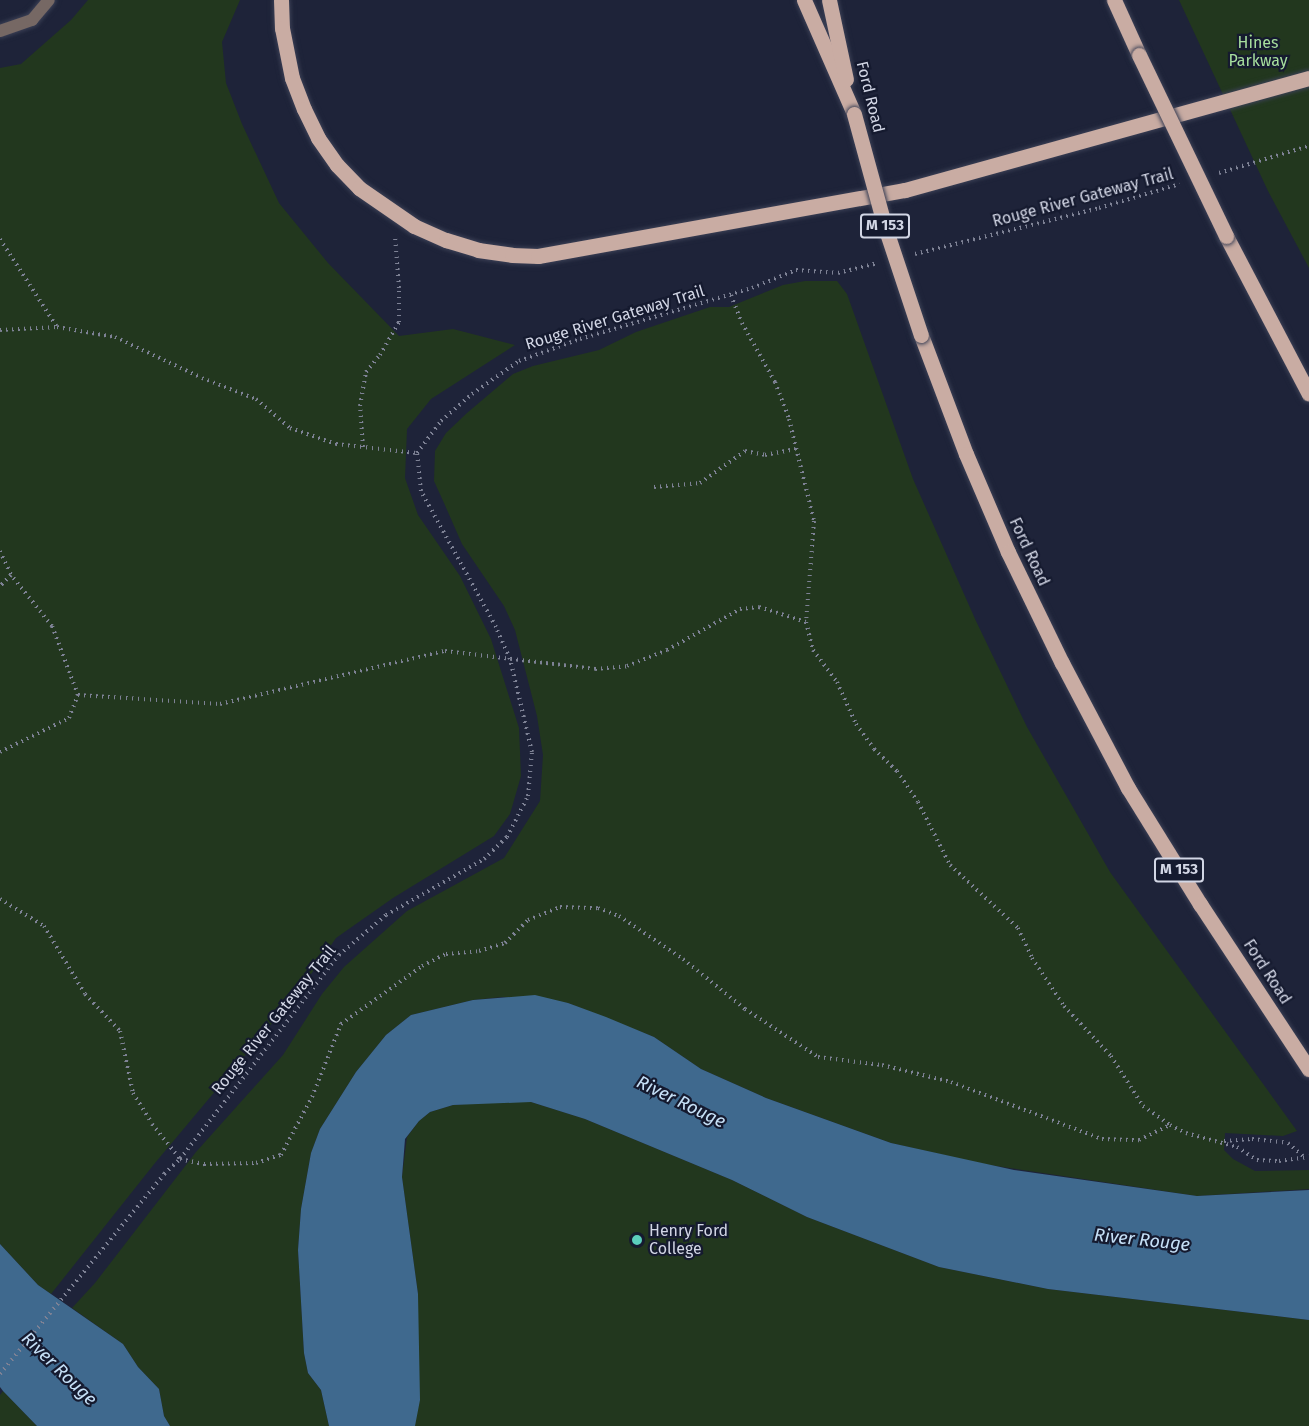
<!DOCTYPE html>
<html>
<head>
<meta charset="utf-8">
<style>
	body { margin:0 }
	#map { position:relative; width:1309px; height:1426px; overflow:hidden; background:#1e2339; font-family:"Fira Sans",sans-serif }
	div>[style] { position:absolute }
	.green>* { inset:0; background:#22371e }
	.water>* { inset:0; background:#3f698e }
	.path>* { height:4px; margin-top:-2px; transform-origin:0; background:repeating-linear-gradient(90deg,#7e8295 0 1.5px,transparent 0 6px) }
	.roads { filter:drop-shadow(0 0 2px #3b4055) drop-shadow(0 0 2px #3b4055) }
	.lane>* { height:12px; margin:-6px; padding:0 6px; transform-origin:6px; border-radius:6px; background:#766864 }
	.primary>* { height:15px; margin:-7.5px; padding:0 7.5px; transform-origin:7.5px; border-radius:7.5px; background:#c9aca3 }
	.bridges { filter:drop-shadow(0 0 2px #3b4055) drop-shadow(0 0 2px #3b4055) }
	.primary-bridge>* { height:15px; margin:-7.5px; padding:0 7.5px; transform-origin:7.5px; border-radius:7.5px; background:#c9aca3 }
	.dots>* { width:16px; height:16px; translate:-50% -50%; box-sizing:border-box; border:3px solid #151a2f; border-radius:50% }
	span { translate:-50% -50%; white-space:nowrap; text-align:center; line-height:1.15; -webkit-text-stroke:4.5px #151a2f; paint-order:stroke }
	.shield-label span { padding:2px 4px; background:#151a2f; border:2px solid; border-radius:4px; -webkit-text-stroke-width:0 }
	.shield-label { font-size:15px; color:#d2d6e5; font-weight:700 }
	.park-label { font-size:16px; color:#a7df9d }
	.street-label { font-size:16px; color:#d2d6e5 }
	.poi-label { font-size:16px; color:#d2d6e5 }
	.left { translate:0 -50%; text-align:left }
	.water-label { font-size:18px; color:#c6e0f7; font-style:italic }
</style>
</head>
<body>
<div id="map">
	<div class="green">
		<i style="clip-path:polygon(88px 0,240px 0,222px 42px,226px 83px,242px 124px,279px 203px,328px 263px,399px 336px,453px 329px,515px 345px,431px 399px,407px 429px,405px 478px,418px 515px,460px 576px,491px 639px,519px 728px,521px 776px,510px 814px,494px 836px,393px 898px,336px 938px,300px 990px,155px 1163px,51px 1294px,38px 1285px,0 1244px,0 68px,21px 64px,71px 20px)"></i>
		<i style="clip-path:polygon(1179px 0,1309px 0,1309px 268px,1268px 191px)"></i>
		<i style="clip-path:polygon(805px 281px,837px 281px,847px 294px,913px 479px,976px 621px,1027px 727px,1110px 872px,1297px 1131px,1283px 1136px,1225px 1133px,1224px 1150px,1233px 1159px,1255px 1171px,1309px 1170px,1309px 1189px,1197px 1196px,983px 1164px,891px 1143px,766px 1098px,701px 1069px,654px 1037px,568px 1003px,502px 997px,473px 1000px,411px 1015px,386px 1035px,356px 1072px,320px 1129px,311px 1153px,301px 1209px,298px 1250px,304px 1353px,308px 1373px,321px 1390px,329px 1426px,170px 1426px,164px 1416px,159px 1389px,138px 1367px,123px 1344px,72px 1308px,95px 1283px,196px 1152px,283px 1055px,322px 994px,344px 967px,407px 911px,504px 858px,540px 801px,543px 755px,537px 716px,515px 630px,504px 606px,462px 544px,444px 503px,434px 481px,435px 451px,446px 433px,467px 413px,513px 374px,533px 366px,599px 350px,636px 332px,710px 307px,729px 307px,783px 285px)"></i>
		<i style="clip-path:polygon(507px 1101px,531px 1102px,585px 1119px,732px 1180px,807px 1217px,939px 1267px,1048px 1289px,1309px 1320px,1309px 1426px,415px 1426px,418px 1294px,402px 1177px,407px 1137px,419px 1121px,430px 1112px,453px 1105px)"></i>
		<i style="clip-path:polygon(3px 1391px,37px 1426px,0 1426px,0 1395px)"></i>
	</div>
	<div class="water">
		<i style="clip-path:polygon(535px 995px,568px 1003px,606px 1017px,654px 1037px,701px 1069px,766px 1098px,891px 1143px,1014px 1170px,1197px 1196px,1309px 1190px,1309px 1320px,1048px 1289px,939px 1267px,807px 1217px,732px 1180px,585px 1119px,531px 1102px,453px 1105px,430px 1112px,419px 1121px,405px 1139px,402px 1177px,418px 1294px,420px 1400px,415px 1426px,329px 1426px,321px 1390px,308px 1373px,304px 1353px,298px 1250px,301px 1209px,311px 1153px,320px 1129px,356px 1072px,386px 1035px,411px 1015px,473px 1000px)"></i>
		<i style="clip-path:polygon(0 1244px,38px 1285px,123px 1344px,138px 1367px,159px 1389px,164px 1416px,170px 1426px,37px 1426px,3px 1391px,0 1387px)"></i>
	</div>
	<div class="path">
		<i style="left:1219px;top:173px;width:94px;rotate:-16.7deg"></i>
		<i style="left:0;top:239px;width:105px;rotate:57.1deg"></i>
		<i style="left:915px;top:254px;width:190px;rotate:-14deg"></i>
		<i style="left:1099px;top:208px;width:84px;rotate:-16.5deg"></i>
		<i style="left:731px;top:295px;width:30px;rotate:69deg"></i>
		<i style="left:742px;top:323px;width:68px;rotate:60.8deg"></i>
		<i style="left:775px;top:382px;width:40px;rotate:69deg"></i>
		<i style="left:789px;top:419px;width:105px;rotate:76.2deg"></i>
		<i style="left:814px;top:521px;width:101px;rotate:94.5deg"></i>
		<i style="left:806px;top:622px;width:29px;rotate:76deg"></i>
		<i style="left:813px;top:650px;width:40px;rotate:53deg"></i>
		<i style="left:837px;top:682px;width:46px;rotate:65.7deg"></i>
		<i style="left:856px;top:724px;width:31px;rotate:54deg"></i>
		<i style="left:874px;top:749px;width:32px;rotate:44deg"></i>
		<i style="left:897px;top:771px;width:37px;rotate:56deg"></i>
		<i style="left:918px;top:802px;width:71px;rotate:63.1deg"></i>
		<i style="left:950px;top:865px;width:93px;rotate:42.8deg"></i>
		<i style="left:1018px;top:928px;width:33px;rotate:65deg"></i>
		<i style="left:1032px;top:958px;width:58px;rotate:56.3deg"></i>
		<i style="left:1064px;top:1006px;width:69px;rotate:46.8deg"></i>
		<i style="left:1111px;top:1056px;width:59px;rotate:57.4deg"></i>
		<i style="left:1143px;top:1106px;width:33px;rotate:35deg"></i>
		<i style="left:1170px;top:1125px;width:18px;rotate:27deg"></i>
		<i style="left:1186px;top:1133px;width:53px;rotate:15.4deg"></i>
		<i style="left:1237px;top:1147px;width:24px;rotate:33deg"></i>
		<i style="left:1257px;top:1160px;width:22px;rotate:3deg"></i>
		<i style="left:1279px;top:1161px;width:30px;rotate:-8deg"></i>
		<i style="left:0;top:330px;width:57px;rotate:-3deg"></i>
		<i style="left:57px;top:327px;width:59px;rotate:9.8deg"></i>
		<i style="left:115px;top:337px;width:96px;rotate:25.2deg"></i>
		<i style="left:202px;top:378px;width:58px;rotate:21.3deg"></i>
		<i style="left:256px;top:399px;width:45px;rotate:40.5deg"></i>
		<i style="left:290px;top:428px;width:49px;rotate:19.2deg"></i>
		<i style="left:336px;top:444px;width:81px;rotate:6.3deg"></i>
		<i style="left:363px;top:447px;width:41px;rotate:-94.2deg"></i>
		<i style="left:360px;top:406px;width:35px;rotate:-80deg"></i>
		<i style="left:366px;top:372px;width:22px;rotate:-51deg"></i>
		<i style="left:380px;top:355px;width:38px;rotate:-60deg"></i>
		<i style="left:399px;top:322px;width:34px;rotate:-90deg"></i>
		<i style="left:399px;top:288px;width:51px;rotate:-94.5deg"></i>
		<i style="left:654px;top:487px;width:46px;rotate:-5deg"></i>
		<i style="left:700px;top:483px;width:55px;rotate:-35.4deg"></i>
		<i style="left:745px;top:451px;width:20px;rotate:11deg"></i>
		<i style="left:765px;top:455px;width:31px;rotate:-11deg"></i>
		<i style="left:0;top:551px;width:26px;rotate:65deg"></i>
		<i style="left:11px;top:575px;width:16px;rotate:135deg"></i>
		<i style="left:78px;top:695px;width:142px;rotate:3.6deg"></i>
		<i style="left:220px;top:704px;width:231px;rotate:-13.3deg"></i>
		<i style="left:445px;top:651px;width:151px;rotate:6.8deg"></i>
		<i style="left:595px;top:669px;width:32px;rotate:-5deg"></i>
		<i style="left:627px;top:666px;width:43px;rotate:-21.8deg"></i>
		<i style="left:667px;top:650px;width:84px;rotate:-29.3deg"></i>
		<i style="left:740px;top:609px;width:19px;rotate:-6deg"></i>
		<i style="left:759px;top:607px;width:49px;rotate:17.7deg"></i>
		<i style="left:0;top:752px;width:77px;rotate:-26.2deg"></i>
		<i style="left:69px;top:718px;width:25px;rotate:-69deg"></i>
		<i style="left:78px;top:695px;width:74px;rotate:-110.6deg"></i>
		<i style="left:52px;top:626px;width:65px;rotate:-128.8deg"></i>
		<i style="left:0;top:899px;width:52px;rotate:31.5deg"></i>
		<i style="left:44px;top:926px;width:79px;rotate:58.9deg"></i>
		<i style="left:85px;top:994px;width:51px;rotate:46.6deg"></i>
		<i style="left:120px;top:1031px;width:63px;rotate:78.2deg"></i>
		<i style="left:133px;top:1093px;width:36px;rotate:58deg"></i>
		<i style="left:152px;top:1124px;width:45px;rotate:51.3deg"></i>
		<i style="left:180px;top:1159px;width:25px;rotate:12deg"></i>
		<i style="left:204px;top:1164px;width:52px;rotate:-1.1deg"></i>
		<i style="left:256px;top:1163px;width:26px;rotate:-18deg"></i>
		<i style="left:281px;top:1155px;width:66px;rotate:-61.9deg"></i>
		<i style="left:312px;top:1097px;width:79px;rotate:-68.3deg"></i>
		<i style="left:341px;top:1024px;width:100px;rotate:-35.6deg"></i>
		<i style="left:422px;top:966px;width:27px;rotate:-27deg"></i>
		<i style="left:446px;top:954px;width:33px;rotate:-5deg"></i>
		<i style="left:479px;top:951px;width:27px;rotate:-17deg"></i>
		<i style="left:505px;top:943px;width:33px;rotate:-45deg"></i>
		<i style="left:528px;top:920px;width:35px;rotate:-22deg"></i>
		<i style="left:560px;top:907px;width:38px;rotate:2deg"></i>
		<i style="left:598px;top:908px;width:22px;rotate:21deg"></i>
		<i style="left:619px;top:916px;width:77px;rotate:33.9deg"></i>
		<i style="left:683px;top:959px;width:80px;rotate:38.9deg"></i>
		<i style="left:745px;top:1009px;width:87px;rotate:33.3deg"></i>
		<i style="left:818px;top:1057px;width:64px;rotate:7.1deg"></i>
		<i style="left:882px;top:1065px;width:71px;rotate:13.8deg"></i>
		<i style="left:951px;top:1082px;width:161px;rotate:20.7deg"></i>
		<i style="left:1102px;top:1139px;width:37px;rotate:2deg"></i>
		<i style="left:1139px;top:1140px;width:34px;rotate:-26deg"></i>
		<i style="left:1224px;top:1141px;width:28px;rotate:-4deg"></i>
		<i style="left:1252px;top:1139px;width:36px;rotate:6deg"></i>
		<i style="left:1288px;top:1143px;width:21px;rotate:41deg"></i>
		<i style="left:0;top:1374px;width:259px;rotate:-50.6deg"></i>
		<i style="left:164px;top:1174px;width:22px;rotate:-43deg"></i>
		<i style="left:180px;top:1159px;width:259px;rotate:-52.1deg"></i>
		<i style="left:339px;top:955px;width:62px;rotate:-40.4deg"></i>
		<i style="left:386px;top:915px;width:113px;rotate:-29.7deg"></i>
		<i style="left:484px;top:859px;width:32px;rotate:-44deg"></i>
		<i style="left:507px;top:837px;width:46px;rotate:-62.9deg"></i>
		<i style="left:528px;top:796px;width:44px;rotate:-84.8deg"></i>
		<i style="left:532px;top:752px;width:96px;rotate:-103.3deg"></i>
		<i style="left:510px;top:659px;width:35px;rotate:-114deg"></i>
		<i style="left:496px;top:627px;width:155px;rotate:-118.9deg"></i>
		<i style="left:421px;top:491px;width:38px;rotate:-96deg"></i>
		<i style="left:417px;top:453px;width:40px;rotate:-53deg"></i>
		<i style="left:441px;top:421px;width:41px;rotate:-41.1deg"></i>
		<i style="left:472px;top:394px;width:57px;rotate:-35.1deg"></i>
		<i style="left:519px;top:361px;width:65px;rotate:-19.8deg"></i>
		<i style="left:580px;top:339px;width:179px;rotate:-16.5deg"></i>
		<i style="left:752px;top:288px;width:48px;rotate:-22.2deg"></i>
		<i style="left:796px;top:270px;width:42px;rotate:4.1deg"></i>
		<i style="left:838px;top:273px;width:38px;rotate:-14deg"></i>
	</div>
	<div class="roads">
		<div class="lane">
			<i style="left:0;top:31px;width:34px;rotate:-19deg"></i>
			<i style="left:32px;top:20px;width:26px;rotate:-50deg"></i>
		</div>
		<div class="primary">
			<i style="left:281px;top:0;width:28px;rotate:88deg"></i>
			<i style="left:282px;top:28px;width:51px;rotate:78.7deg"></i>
			<i style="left:292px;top:78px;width:33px;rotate:69deg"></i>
			<i style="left:304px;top:109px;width:32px;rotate:64deg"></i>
			<i style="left:318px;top:138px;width:33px;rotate:55deg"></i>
			<i style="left:337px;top:165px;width:32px;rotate:46deg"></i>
			<i style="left:359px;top:188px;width:67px;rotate:34.6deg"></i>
			<i style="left:414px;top:226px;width:35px;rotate:24deg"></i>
			<i style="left:446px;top:240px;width:34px;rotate:17deg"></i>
			<i style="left:478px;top:250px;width:34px;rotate:8deg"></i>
			<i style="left:512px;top:255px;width:26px;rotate:2deg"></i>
			<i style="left:538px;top:256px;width:373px;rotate:-10.2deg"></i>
			<i style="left:905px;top:190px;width:419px;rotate:-15.5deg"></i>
			<i style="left:804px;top:0;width:124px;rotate:66.3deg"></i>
			<i style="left:829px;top:0;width:81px;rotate:77.9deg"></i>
			<i style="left:1114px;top:0;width:60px;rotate:65.6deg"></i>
			<i style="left:1226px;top:236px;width:178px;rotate:62.3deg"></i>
			<i style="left:921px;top:335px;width:127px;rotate:69.3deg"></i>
			<i style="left:966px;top:454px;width:107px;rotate:66.8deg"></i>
			<i style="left:1008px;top:552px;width:123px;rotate:64.1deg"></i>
			<i style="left:1062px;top:663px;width:141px;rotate:62.2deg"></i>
			<i style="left:1128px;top:788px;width:137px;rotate:58.2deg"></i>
			<i style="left:1200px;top:904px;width:198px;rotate:56.6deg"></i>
		</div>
	</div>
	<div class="bridges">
		<div class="primary-bridge">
			<i style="left:1139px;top:55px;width:201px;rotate:64.3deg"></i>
			<i style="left:854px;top:114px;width:114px;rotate:74.7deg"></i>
			<i style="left:884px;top:224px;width:117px;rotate:71.6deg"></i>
		</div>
	</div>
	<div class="dots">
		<i style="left:637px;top:1240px;background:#5bcebc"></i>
	</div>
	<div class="shield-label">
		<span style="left:885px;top:226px">M 153</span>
		<span style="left:1179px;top:870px">M 153</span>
	</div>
	<div class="park-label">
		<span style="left:1258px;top:52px">Hines<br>Parkway</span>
	</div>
	<div class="street-label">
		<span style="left:870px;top:97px;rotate:76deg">Ford Road</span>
		<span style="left:1083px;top:198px;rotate:-15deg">Rouge River Gateway Trail</span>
		<span style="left:615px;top:318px;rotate:-17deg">Rouge River Gateway Trail</span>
		<span style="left:1029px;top:552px;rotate:65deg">Ford Road</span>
		<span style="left:1267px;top:972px;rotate:57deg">Ford Road</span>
		<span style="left:274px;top:1020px;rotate:-51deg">Rouge River Gateway Trail</span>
	</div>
	<div class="poi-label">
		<span class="left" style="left:649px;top:1240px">Henry Ford<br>College</span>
	</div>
	<div class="water-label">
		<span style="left:681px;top:1102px;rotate:26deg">River Rouge</span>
		<span style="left:1142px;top:1240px;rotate:6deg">River Rouge</span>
		<span style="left:59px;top:1369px;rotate:44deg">River Rouge</span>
	</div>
</div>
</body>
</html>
